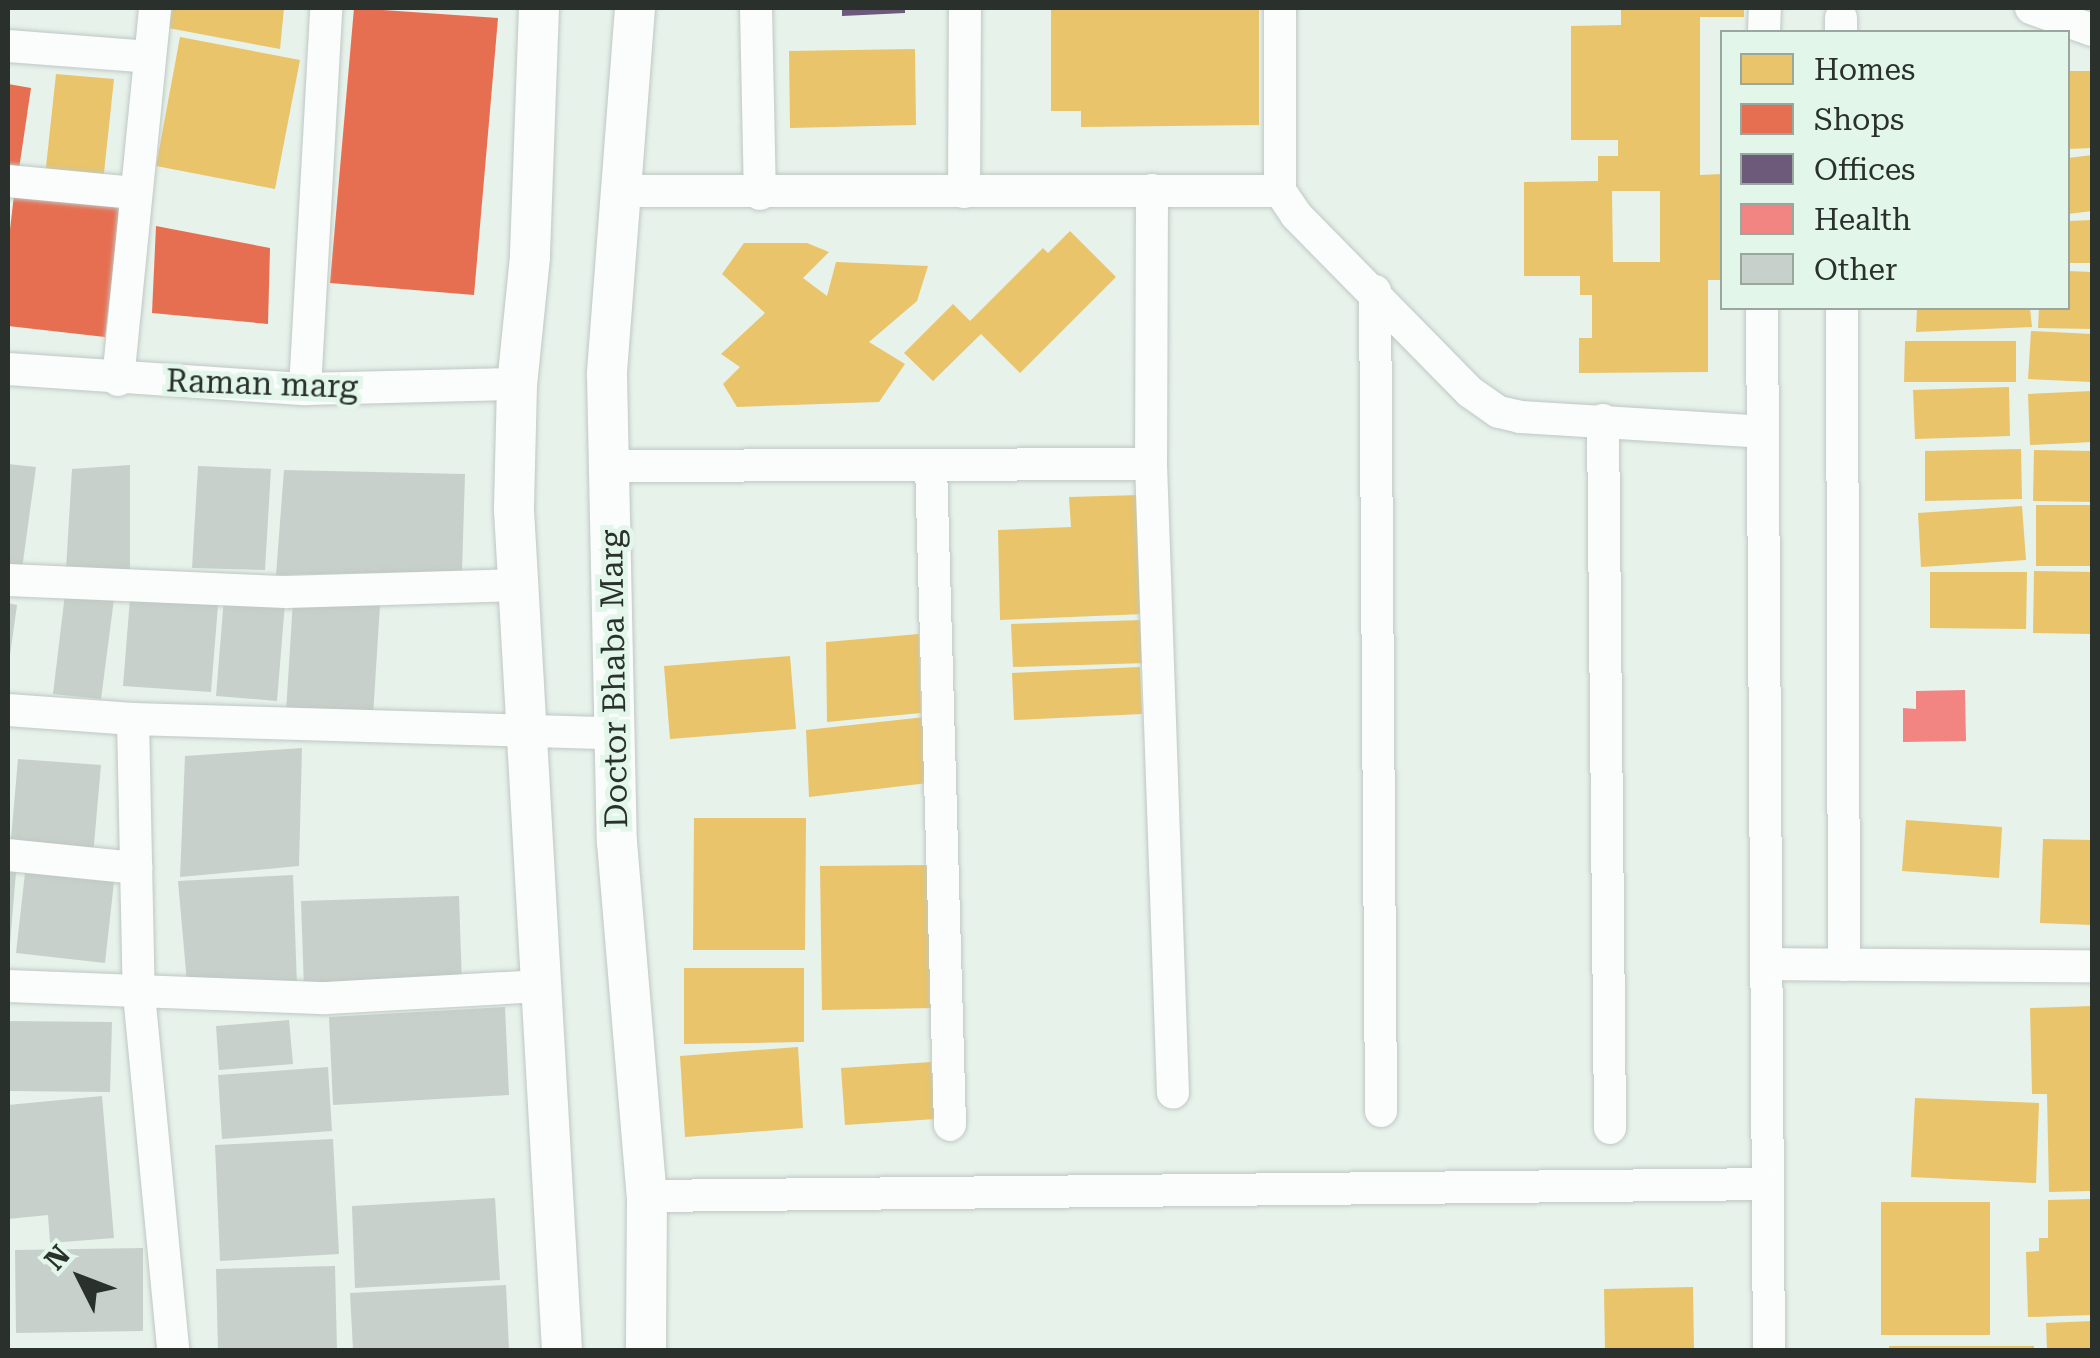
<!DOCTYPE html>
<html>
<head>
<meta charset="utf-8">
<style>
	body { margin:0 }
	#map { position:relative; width:2100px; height:1358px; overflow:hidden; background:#e7f2eb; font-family:"Roboto Serif",serif }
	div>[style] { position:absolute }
	.homes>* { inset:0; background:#e9c46a }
	.shops>* { inset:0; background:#e76f51 }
	.offices>* { inset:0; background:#6d597a }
	.health>* { inset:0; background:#f28482 }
	.building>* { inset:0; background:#c8d0cb }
	.roads { filter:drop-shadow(0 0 2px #bfc8c3) drop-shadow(0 0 2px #bfc8c3) }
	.minor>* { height:32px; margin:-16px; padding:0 16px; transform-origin:16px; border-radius:16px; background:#fbfdfc }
	.tertiary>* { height:40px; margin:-20px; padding:0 20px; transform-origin:20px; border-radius:20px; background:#fbfdfc }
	span { translate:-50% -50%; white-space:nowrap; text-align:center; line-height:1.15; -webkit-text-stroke:10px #e3f6ea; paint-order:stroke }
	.street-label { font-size:32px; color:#2a312d }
	.frame { position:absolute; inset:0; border:10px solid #2a312d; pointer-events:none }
	.legend { position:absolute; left:1720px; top:30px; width:350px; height:280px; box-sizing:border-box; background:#e3f6ea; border:2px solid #99a79e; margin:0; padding:12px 18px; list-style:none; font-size:30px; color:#2a312d }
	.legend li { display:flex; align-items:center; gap:20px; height:50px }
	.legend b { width:50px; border:2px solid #99a79e }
	.north { position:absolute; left:30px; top:1228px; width:100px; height:100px; -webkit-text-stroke:8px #e3f6ea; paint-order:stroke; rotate:312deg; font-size:28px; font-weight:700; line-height:40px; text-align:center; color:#2a312d }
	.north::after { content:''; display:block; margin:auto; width:35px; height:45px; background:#2a312d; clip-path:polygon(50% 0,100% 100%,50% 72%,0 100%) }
</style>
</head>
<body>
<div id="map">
	<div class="homes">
		<i style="clip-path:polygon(172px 8px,284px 8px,280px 49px,168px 28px)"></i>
		<i style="clip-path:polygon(1051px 8px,1259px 8px,1259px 125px,1081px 127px,1081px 111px,1051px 111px)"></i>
		<i style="clip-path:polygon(evenodd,1621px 8px,1744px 8px,1744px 17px,1700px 17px,1700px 175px,1722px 174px,1722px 280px,1708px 280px,1708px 372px,1579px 373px,1579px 338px,1592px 338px,1592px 295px,1580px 295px,1580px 276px,1524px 276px,1524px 182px,1598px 181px,1598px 156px,1618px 156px,1618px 140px,1571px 140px,1571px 26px,1621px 25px,1621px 8px,1612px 191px,1660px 191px,1660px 262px,1613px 262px,1612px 191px)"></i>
		<i style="clip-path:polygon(180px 37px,300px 60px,275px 189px,156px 166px)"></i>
		<i style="clip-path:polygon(915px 49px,916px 125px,790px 128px,789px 51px)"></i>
		<i style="clip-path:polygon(2068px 71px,2092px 71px,2092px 148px,2068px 149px)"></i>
		<i style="clip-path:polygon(56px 74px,114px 79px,103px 182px,45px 176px)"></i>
		<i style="clip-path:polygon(2092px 155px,2092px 211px,2068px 214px,2068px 158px)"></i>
		<i style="clip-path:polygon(2092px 220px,2092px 263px,2068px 263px,2068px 221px)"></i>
		<i style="clip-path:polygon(1070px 231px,1116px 277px,1020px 373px,981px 334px,933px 381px,904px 353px,953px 304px,970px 321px,1043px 248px,1048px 253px)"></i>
		<i style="clip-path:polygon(744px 243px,807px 243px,829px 252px,803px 278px,827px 296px,836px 262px,928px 266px,917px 301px,869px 342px,905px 364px,879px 402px,737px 407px,723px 384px,740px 367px,721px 354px,765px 313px,722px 274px)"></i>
		<i style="clip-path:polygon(2068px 271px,2092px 272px,2092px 329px,2038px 328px,2039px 308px,2068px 308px)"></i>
		<i style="clip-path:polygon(1917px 308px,2030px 308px,2032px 327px,1916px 332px)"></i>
		<i style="clip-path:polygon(2031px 331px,2092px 334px,2092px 382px,2028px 379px)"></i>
		<i style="clip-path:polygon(1905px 341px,2016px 341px,2016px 382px,1904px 382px)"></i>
		<i style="clip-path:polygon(2009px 387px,2010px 436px,1915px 439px,1913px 390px)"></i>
		<i style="clip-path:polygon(2092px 391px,2092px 442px,2030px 445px,2028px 394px)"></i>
		<i style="clip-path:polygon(2021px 449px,2022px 499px,1925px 501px,1925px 451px)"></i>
		<i style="clip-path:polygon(2034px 450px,2092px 451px,2092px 502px,2033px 501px)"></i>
		<i style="clip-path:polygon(1140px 495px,1144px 614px,1000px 620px,998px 530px,1071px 527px,1069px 497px)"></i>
		<i style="clip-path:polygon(2036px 505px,2092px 505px,2092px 566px,2036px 566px)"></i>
		<i style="clip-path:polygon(2022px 506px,2026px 560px,1921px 567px,1918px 513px)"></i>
		<i style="clip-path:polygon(2034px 571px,2092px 572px,2092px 634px,2033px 633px)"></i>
		<i style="clip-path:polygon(1930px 572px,2027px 572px,2026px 629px,1930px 628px)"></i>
		<i style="clip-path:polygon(1144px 620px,1146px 663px,1013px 667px,1011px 624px)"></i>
		<i style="clip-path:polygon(919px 634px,921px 713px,827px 722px,826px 642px)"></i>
		<i style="clip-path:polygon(790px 656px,796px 729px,670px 739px,664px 666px)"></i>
		<i style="clip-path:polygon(1140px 667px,1142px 714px,1014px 720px,1012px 673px)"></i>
		<i style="clip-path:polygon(925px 717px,928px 783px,809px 797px,806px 730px)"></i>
		<i style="clip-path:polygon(694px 818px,806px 818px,805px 950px,693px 950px)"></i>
		<i style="clip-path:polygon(1906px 820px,2002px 827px,1999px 878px,1902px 871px)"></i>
		<i style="clip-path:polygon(2043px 839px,2092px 840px,2092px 925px,2040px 923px)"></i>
		<i style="clip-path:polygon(932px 865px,933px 1008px,822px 1010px,820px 866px)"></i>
		<i style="clip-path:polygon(684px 968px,804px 968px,804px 1042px,684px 1044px)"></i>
		<i style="clip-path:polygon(2092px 1006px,2092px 1191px,2049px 1192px,2047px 1094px,2032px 1094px,2030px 1008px)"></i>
		<i style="clip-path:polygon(798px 1047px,803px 1128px,685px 1137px,680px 1056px)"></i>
		<i style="clip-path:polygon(931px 1062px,935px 1119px,845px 1125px,841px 1068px)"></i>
		<i style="clip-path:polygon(1915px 1098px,2039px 1103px,2036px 1183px,1911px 1177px)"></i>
		<i style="clip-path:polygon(2092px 1199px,2092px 1315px,2028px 1317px,2026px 1252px,2039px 1251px,2039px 1238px,2048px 1238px,2048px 1200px)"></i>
		<i style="clip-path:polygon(1881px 1202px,1990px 1202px,1990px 1335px,1881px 1335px)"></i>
		<i style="clip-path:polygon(1693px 1287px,1694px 1350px,1605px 1350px,1604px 1289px)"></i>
		<i style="clip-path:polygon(2092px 1321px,2092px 1350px,2047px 1350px,2046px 1323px)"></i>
		<i style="clip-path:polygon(1889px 1346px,2034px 1346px,2034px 1350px,1889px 1350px)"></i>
	</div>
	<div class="shops">
		<i style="clip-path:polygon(354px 8px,498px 18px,474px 295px,330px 283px)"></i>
		<i style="clip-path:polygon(8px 84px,31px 88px,19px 169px,8px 167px)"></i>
		<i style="clip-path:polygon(14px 195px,121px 207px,105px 337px,8px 326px,8px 247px)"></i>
		<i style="clip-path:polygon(156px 226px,270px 248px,268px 324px,152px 313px)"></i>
	</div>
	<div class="offices">
		<i style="clip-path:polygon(842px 8px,905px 8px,905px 13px,842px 16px)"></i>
	</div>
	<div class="health">
		<i style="clip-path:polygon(1965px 690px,1966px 741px,1903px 742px,1903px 708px,1916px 709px,1916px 691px)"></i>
	</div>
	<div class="building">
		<i style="clip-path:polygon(8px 464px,36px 467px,21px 576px,8px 574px)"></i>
		<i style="clip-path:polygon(130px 465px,130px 574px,66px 570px,72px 469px)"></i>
		<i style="clip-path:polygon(198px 466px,271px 469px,265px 570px,192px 568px)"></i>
		<i style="clip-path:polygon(284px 470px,465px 474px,462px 571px,276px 575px)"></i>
		<i style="clip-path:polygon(65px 594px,114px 599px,101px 699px,53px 694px)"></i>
		<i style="clip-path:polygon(130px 598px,218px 605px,211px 692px,123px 686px)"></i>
		<i style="clip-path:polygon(224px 598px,285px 603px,277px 701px,216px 696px)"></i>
		<i style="clip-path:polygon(293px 600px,380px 605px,373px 716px,286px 712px)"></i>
		<i style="clip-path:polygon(8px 603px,17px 605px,10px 655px,8px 655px)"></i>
		<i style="clip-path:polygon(302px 748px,299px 866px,180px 877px,185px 756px)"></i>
		<i style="clip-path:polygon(18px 759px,101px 765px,93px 856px,10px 850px)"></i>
		<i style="clip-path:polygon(8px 871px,16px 872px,10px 944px,8px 944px)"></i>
		<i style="clip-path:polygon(25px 873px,114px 882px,105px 963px,16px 953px)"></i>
		<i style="clip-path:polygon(293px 875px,297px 986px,187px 983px,178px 881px)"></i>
		<i style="clip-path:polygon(459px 896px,462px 985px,304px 989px,301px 901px)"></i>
		<i style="clip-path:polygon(505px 1007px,509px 1095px,333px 1105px,329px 1017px)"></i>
		<i style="clip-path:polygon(289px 1020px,293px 1064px,219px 1070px,216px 1026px)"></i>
		<i style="clip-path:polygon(8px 1021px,112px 1022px,110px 1092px,8px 1091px)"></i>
		<i style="clip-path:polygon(328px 1067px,332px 1131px,222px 1139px,218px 1075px)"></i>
		<i style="clip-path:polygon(102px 1096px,114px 1238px,50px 1243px,48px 1215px,8px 1219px,8px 1105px)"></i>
		<i style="clip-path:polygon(333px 1139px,339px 1254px,220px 1261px,215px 1145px)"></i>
		<i style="clip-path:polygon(495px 1198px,500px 1280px,355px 1288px,352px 1206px)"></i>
		<i style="clip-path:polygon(143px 1248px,143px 1331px,16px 1333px,15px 1250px)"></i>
		<i style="clip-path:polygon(335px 1266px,337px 1350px,218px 1350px,216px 1269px)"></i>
		<i style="clip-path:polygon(506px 1285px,509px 1350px,353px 1350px,350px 1293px)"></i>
	</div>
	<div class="roads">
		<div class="minor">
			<i style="left:756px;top:8px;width:186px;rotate:88.8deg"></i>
			<i style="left:1280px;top:8px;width:183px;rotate:90deg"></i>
			<i style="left:1280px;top:191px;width:29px;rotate:56deg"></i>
			<i style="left:1296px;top:215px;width:248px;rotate:45.5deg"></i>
			<i style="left:1470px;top:392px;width:35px;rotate:35deg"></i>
			<i style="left:1499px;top:412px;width:22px;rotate:13deg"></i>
			<i style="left:1520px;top:417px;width:243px;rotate:3.5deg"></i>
			<i style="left:2031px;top:8px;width:65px;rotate:19.8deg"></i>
			<i style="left:1841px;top:18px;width:14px;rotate:90deg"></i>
			<i style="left:1764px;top:32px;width:24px;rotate:-88deg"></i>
			<i style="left:8px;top:46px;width:142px;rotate:4.4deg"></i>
			<i style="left:8px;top:181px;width:127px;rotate:5.4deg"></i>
			<i style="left:1152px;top:190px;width:274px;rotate:90.2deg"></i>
			<i style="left:1151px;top:464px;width:629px;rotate:88deg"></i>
			<i style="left:618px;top:191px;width:662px"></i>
			<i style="left:964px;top:192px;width:184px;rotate:-89.7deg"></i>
			<i style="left:1375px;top:291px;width:820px;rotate:89.58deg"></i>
			<i style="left:1762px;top:308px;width:1042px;rotate:89.62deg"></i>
			<i style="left:1842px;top:308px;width:657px;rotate:89.83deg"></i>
			<i style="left:8px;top:369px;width:298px;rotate:3.9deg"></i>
			<i style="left:305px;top:389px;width:212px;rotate:-1.4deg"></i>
			<i style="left:118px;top:380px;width:374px;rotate:-84.3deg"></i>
			<i style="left:305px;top:389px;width:382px;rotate:-86.8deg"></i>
			<i style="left:1603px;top:420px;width:708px;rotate:89.43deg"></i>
			<i style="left:931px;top:465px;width:660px;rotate:88.35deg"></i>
			<i style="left:611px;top:466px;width:540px;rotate:-0.21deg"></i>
			<i style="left:8px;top:580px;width:278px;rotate:2.5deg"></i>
			<i style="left:286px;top:592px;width:233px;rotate:-1.7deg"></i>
			<i style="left:8px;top:710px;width:125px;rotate:4.1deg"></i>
			<i style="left:133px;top:719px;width:485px;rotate:1.7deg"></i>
			<i style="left:133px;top:719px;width:275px;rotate:88.8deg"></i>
			<i style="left:139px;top:994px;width:358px;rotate:84.5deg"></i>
			<i style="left:8px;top:855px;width:129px;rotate:5.8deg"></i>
			<i style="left:1766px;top:964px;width:326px;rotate:0.4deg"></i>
			<i style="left:8px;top:986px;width:318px;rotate:2.2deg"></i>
			<i style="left:326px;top:998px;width:217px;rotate:-3.2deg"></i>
			<i style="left:647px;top:1196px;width:1120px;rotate:-0.61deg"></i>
		</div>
		<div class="tertiary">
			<i style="left:539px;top:8px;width:249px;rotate:92.1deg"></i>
			<i style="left:530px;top:257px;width:128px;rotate:95.8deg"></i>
			<i style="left:517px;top:384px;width:126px;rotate:91.4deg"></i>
			<i style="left:514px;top:510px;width:841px;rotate:86.73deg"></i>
			<i style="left:635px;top:8px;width:368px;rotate:94.4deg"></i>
			<i style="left:607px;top:375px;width:467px;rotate:88.8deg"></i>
			<i style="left:617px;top:842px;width:355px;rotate:85.2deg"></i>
			<i style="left:647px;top:1196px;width:154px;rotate:90.4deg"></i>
		</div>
	</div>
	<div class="street-label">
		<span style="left:262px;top:384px;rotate:2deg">Raman marg</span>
		<span style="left:614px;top:679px;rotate:-91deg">Doctor Bhaba Marg</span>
	</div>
	<div class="frame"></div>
	<ul class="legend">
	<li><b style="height:28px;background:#e9c46a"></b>Homes</li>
	<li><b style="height:28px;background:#e76f51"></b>Shops</li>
	<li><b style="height:28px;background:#6d597a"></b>Offices</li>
	<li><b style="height:28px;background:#f28482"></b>Health</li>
	<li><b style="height:28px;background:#c8d0cb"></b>Other</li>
	</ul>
	<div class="north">N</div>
</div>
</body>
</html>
